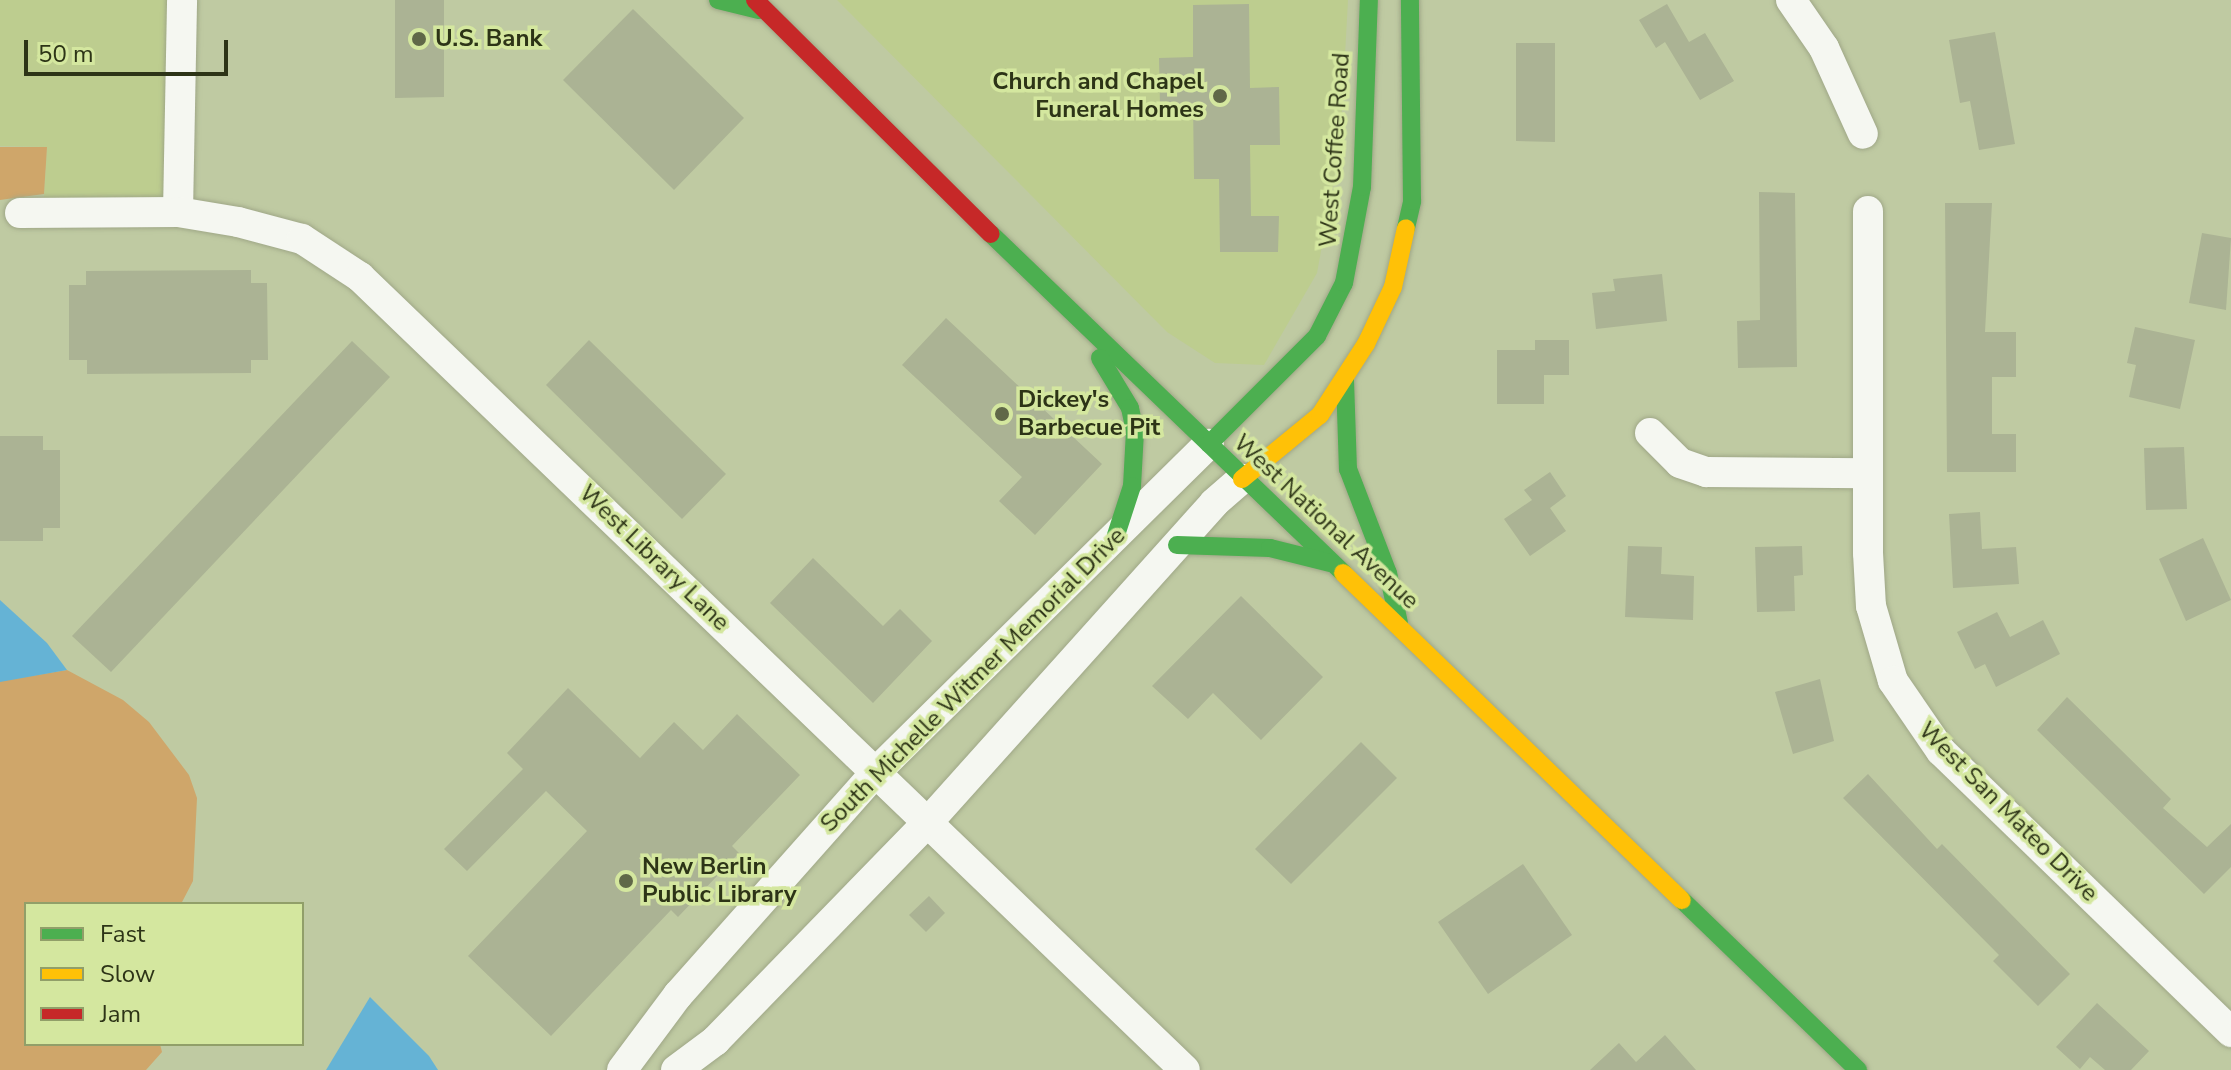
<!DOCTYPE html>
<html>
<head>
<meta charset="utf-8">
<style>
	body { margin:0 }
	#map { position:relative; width:2231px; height:1070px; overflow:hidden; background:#bfcaa2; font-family:"Nunito Sans",sans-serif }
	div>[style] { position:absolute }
	.built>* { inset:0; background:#bdcd8f }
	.forest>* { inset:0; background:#cfa66a }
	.water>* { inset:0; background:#65b3d5 }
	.building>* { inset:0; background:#abb394 }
	.roads { filter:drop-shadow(0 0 2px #9fa787) drop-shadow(0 0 2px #9fa787) }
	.street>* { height:30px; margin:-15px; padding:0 15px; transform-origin:15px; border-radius:15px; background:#f5f7f1 }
	.fast>* { height:18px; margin:-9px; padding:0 9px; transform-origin:9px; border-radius:9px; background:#4caf50 }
	.slow>* { height:18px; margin:-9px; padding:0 9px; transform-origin:9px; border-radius:9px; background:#ffc107 }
	.jam>* { height:18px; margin:-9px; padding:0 9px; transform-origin:9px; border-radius:9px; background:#c62828 }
	.dots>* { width:22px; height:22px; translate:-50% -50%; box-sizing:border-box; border:4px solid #d4e79f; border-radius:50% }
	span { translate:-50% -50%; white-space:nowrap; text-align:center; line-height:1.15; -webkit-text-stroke:7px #d4e79f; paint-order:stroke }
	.poi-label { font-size:24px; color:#2d3417; font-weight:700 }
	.left { translate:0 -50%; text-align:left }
	.right { translate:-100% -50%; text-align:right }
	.street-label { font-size:24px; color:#2d3417 }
	.legend { position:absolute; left:24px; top:902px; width:280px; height:144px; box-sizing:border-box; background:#d4e79f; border:2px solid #919f69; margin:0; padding:10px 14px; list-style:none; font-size:24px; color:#2d3417 }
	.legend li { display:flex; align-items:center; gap:16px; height:40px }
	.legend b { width:40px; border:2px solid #919f69 }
	.scale { position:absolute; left:24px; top:40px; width:204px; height:36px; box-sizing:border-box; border:4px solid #2d3417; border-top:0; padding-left:10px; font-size:24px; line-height:28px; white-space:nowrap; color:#2d3417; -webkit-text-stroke:6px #d4e79f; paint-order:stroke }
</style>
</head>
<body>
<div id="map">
	<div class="built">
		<i style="clip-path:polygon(0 0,184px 0,178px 212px,43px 213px,47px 147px,0 146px)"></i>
		<i style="clip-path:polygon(837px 0,1348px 0,1340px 147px,1317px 273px,1264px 365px,1215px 363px,1167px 332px)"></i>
	</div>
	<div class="forest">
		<i style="clip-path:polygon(0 147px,47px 147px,44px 194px,0 200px)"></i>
		<i style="clip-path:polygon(67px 670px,123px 700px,149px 722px,189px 775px,197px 798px,193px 881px,181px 904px,26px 904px,26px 1044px,160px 1044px,162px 1052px,146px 1070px,0 1070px,0 681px)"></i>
	</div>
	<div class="water">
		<i style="clip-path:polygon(0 600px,47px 643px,67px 670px,0 682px)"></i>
		<i style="clip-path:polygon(370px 997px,429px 1056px,438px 1070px,326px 1070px)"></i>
	</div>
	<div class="building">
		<i style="clip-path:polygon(395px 0,444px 0,444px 97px,395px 98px)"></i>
		<i style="clip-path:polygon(1249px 4px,1250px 88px,1279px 87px,1280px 145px,1250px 145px,1251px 216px,1279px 216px,1278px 252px,1220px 252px,1219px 179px,1194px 179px,1193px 104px,1160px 105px,1159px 58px,1193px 57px,1193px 5px)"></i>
		<i style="clip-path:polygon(1667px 4px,1689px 42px,1705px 33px,1734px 81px,1700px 100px,1665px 42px,1656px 48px,1639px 20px)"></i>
		<i style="clip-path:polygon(633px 9px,744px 118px,674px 190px,563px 80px)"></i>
		<i style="clip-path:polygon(1995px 32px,2015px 144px,1979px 150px,1970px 101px,1960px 103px,1949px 40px)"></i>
		<i style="clip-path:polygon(1516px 43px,1555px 43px,1555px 142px,1516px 141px)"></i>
		<i style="clip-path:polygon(1759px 192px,1795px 193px,1797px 367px,1738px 368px,1737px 321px,1760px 320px)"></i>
		<i style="clip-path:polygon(1945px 203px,1992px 203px,1985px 332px,2016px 332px,2016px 377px,1992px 377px,1992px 434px,2016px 434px,2016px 472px,1947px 472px)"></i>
		<i style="clip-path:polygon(2202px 233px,2231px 238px,2226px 310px,2189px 303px)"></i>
		<i style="clip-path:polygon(251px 270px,251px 283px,267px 283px,268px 360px,251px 360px,251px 373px,87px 374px,87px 360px,69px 360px,69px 285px,86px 285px,86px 271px)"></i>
		<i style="clip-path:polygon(1662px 274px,1667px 321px,1596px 329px,1592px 293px,1615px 291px,1613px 279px)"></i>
		<i style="clip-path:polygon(946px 318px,1102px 464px,1035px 535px,999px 501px,1022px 477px,902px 365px)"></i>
		<i style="clip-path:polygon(2135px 327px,2195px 340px,2180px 409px,2129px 397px,2136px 365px,2127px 363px)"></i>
		<i style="clip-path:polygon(589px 340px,726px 474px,682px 519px,546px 385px)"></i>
		<i style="clip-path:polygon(1535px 340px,1569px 340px,1569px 375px,1544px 375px,1544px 404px,1497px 404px,1497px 350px,1535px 350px)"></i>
		<i style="clip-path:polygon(352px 341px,390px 377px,111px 672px,72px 636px)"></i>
		<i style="clip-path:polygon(0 436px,43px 436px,43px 450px,60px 450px,60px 528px,43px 528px,43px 541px,0 541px)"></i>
		<i style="clip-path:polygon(2184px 447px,2187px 509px,2146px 510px,2144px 448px)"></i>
		<i style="clip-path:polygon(1550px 472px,1566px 496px,1550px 508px,1566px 531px,1530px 556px,1504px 519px,1532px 500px,1524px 490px)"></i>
		<i style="clip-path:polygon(1980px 512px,1982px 549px,2016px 547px,2019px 584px,1953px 588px,1949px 514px)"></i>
		<i style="clip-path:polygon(2203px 538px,2231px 600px,2186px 621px,2159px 559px)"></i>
		<i style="clip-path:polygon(1628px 546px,1662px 547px,1661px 574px,1694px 576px,1693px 620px,1625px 617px)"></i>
		<i style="clip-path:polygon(1802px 546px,1803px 575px,1794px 576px,1795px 611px,1757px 612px,1755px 547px)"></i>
		<i style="clip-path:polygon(813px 558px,883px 626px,900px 609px,932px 641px,873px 703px,770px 603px)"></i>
		<i style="clip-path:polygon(1241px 596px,1323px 677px,1261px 740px,1213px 693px,1188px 719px,1152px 686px)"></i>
		<i style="clip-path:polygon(1997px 612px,2010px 637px,2043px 620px,2060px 654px,1996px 687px,1985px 664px,1975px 669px,1957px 632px)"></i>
		<i style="clip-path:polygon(1820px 679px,1834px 741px,1793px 754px,1775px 692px)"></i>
		<i style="clip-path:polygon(568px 688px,640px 758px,674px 722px,703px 750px,737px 714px,800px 775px,732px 846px,739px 853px,678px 917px,671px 910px,551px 1036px,468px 956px,587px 831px,546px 791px,467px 871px,444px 849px,523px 769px,507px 753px)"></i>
		<i style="clip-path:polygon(2067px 697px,2171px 799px,2163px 808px,2207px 847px,2231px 824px,2231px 867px,2204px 894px,2037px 730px)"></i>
		<i style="clip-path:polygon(1361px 742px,1397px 778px,1291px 884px,1255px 849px)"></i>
		<i style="clip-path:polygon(1868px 774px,1937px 849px,1942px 844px,2070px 974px,2038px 1006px,1993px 961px,1999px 955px,1843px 798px)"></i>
		<i style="clip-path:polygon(1523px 864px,1572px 935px,1488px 994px,1438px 922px)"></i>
		<i style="clip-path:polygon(929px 896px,945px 913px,926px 932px,909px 915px)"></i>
		<i style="clip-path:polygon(2097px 1003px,2149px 1051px,2131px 1070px,2105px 1070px,2090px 1057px,2080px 1069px,2056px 1047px)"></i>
		<i style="clip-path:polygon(1665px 1035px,1696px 1070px,1590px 1070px,1619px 1043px,1636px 1062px)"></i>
	</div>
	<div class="roads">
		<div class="street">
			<i style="left:1791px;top:0;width:58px;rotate:55.5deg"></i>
			<i style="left:1824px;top:48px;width:94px;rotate:65.6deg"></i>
			<i style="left:1868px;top:211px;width:342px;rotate:90deg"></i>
			<i style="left:1868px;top:553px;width:53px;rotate:86.8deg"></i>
			<i style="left:1871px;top:606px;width:78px;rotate:73.7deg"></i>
			<i style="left:1893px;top:681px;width:85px;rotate:55.6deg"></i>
			<i style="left:1941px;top:751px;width:404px;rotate:44.1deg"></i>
			<i style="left:178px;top:212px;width:212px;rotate:-88.9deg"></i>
			<i style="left:20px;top:213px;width:158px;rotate:-0.4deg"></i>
			<i style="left:178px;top:212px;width:61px;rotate:9.5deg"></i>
			<i style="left:238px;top:222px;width:66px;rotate:14.9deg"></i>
			<i style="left:302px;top:239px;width:69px;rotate:33.2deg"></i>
			<i style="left:360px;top:277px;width:1144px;rotate:43.87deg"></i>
			<i style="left:1650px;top:433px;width:42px;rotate:45deg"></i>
			<i style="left:1680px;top:463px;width:28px;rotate:19deg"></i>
			<i style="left:1706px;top:472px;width:162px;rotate:0.4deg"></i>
			<i style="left:622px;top:1070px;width:94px;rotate:-53.3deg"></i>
			<i style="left:678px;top:995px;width:300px;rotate:-48.4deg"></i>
			<i style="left:877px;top:771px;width:466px;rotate:-44.6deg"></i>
			<i style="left:676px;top:1070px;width:49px;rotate:-36.6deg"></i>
			<i style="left:715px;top:1041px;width:307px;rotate:-45.8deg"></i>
			<i style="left:929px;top:821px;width:427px;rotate:-48.1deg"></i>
			<i style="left:1214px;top:503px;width:37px;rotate:-41deg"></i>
		</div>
		<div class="fast">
			<i style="left:718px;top:0;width:42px;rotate:13.7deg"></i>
			<i style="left:1406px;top:228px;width:28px;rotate:-77deg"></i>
			<i style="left:1412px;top:201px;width:201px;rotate:-90.6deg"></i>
			<i style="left:991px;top:234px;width:489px;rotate:43.9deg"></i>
			<i style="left:1100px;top:358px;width:58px;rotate:59deg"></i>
			<i style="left:1130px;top:408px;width:24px;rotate:78deg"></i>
			<i style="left:1135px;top:431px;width:55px;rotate:93.1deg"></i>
			<i style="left:1132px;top:486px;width:52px;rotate:108.1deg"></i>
			<i style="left:1345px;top:380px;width:89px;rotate:88.1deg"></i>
			<i style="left:1348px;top:469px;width:111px;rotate:69deg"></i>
			<i style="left:1388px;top:573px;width:51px;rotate:77.6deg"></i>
			<i style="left:1209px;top:444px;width:153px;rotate:-45deg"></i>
			<i style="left:1317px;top:336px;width:59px;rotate:-63deg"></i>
			<i style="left:1344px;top:283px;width:98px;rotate:-79.4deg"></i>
			<i style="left:1362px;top:187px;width:187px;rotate:-87.9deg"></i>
			<i style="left:1177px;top:545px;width:93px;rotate:1.8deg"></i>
			<i style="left:1270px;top:548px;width:62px;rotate:14deg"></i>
			<i style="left:1682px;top:900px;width:245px;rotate:44deg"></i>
		</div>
		<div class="slow">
			<i style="left:1242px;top:479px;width:101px;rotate:-39.4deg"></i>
			<i style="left:1320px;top:415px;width:85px;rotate:-57.1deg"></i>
			<i style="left:1366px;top:344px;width:63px;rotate:-64.7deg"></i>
			<i style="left:1393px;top:287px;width:60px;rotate:-77.6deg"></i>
			<i style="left:1343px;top:573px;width:471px;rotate:44deg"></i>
		</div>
		<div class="jam">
			<i style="left:755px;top:0;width:332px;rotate:44.8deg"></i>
		</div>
	</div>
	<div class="dots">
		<i style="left:419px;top:39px;background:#606848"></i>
		<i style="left:1220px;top:96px;background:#606848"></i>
		<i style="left:1002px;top:414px;background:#606848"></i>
		<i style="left:626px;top:881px;background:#606848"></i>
	</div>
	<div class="poi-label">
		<span class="left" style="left:435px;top:39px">U.S. Bank</span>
		<span class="right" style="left:1204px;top:96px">Church and Chapel<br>Funeral Homes</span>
		<span class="left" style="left:1018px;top:414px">Dickey's<br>Barbecue Pit</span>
		<span class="left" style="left:642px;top:881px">New Berlin<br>Public Library</span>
	</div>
	<div class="street-label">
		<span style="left:1335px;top:150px;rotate:-86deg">West Coffee Road</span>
		<span style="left:1326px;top:522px;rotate:43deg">West National Avenue</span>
		<span style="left:654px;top:558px;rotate:44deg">West Library Lane</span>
		<span style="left:973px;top:680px;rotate:-45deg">South Michelle Witmer Memorial Drive</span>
		<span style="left:2008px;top:812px;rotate:45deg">West San Mateo Drive</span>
	</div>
	<ul class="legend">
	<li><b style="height:10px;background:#4caf50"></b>Fast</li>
	<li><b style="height:10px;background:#ffc107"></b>Slow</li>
	<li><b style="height:10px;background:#c62828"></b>Jam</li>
	</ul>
	<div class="scale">50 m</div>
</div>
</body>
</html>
